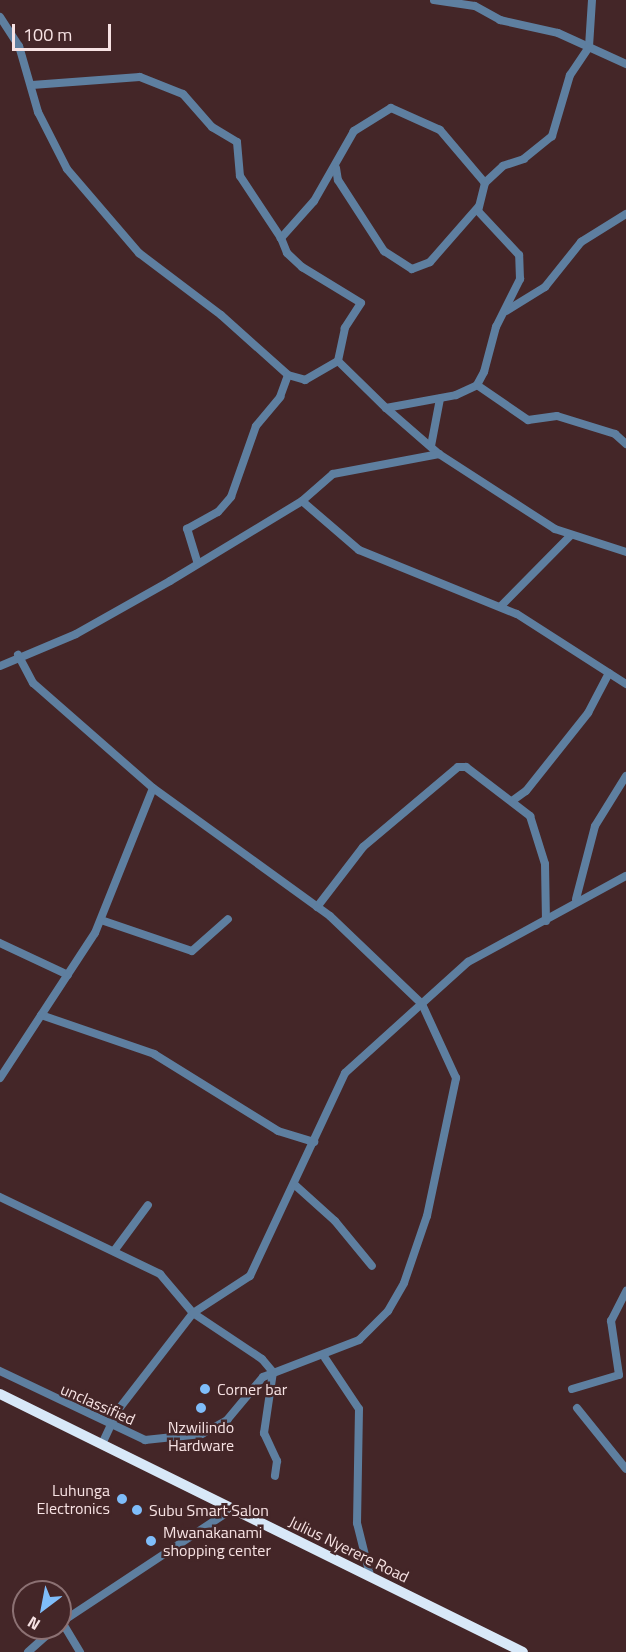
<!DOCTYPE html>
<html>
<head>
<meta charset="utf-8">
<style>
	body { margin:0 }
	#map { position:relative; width:626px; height:1652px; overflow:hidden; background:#442628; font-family:"Titillium Web",sans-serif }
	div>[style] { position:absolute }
	.minor>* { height:8px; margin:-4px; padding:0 4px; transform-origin:4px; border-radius:4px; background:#5e7fa0 }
	.highway>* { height:10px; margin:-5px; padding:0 5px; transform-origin:5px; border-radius:5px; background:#d8e8f8 }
	.dots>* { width:16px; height:16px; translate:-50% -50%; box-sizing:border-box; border:3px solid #442628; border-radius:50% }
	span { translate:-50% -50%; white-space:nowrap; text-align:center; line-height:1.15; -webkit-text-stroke:5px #442628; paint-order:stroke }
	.poi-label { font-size:16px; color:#f7e2e3 }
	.left { translate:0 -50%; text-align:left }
	.right { translate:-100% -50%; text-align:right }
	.street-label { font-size:16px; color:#f7e2e3 }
	.north { position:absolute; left:12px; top:1580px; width:60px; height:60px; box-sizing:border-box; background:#442628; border:2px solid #8c7173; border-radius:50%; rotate:212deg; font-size:16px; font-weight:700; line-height:24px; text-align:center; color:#f7e2e3 }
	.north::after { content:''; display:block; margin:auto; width:21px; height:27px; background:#7fbdfa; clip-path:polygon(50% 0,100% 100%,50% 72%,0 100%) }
	.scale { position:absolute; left:12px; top:24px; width:99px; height:27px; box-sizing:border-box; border:3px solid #f7e2e3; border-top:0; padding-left:8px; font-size:18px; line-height:21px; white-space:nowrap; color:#f7e2e3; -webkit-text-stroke:4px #442628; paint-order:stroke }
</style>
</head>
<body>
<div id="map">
	<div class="minor">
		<i style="left:434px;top:0;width:41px;rotate:8.3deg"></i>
		<i style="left:475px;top:6px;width:29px;rotate:29deg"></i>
		<i style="left:500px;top:20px;width:59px;rotate:12.6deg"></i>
		<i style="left:558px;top:33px;width:75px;rotate:24.5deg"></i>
		<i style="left:592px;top:0;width:47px;rotate:93.7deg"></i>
		<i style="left:589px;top:47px;width:34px;rotate:124deg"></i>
		<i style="left:570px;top:75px;width:64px;rotate:106.4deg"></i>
		<i style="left:552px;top:136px;width:36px;rotate:141deg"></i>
		<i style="left:524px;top:159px;width:22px;rotate:162deg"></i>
		<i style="left:503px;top:166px;width:25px;rotate:137deg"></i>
		<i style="left:485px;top:183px;width:70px;rotate:-130.3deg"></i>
		<i style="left:440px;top:130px;width:54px;rotate:-155.8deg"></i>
		<i style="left:391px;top:108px;width:44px;rotate:148.1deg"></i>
		<i style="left:354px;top:131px;width:81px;rotate:119.7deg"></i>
		<i style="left:314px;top:201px;width:50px;rotate:131.7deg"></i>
		<i style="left:281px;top:238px;width:16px;rotate:68deg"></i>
		<i style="left:287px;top:253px;width:21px;rotate:43deg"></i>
		<i style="left:302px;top:267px;width:69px;rotate:31.4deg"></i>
		<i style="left:361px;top:303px;width:30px;rotate:123deg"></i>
		<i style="left:345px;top:328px;width:34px;rotate:102deg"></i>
		<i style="left:338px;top:361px;width:67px;rotate:44.4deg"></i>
		<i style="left:386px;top:408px;width:70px;rotate:41deg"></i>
		<i style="left:439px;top:454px;width:138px;rotate:32.9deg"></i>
		<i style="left:555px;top:529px;width:75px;rotate:17.9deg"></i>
		<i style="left:0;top:17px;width:35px;rotate:57deg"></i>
		<i style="left:19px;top:46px;width:69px;rotate:73.9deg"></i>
		<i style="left:38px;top:112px;width:64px;rotate:63deg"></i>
		<i style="left:67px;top:169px;width:111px;rotate:49.4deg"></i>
		<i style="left:139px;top:253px;width:103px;rotate:37.1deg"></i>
		<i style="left:221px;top:315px;width:90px;rotate:41.8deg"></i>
		<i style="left:288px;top:375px;width:18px;rotate:16deg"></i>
		<i style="left:305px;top:380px;width:38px;rotate:-30deg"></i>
		<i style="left:32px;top:85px;width:108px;rotate:-4.2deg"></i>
		<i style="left:140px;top:77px;width:46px;rotate:21.6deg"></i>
		<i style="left:183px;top:94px;width:44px;rotate:48.7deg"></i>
		<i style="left:212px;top:127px;width:29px;rotate:31deg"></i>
		<i style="left:237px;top:142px;width:34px;rotate:85deg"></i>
		<i style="left:240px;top:176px;width:74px;rotate:56.5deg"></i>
		<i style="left:336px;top:168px;width:12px;rotate:81deg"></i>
		<i style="left:338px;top:180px;width:85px;rotate:57.1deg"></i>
		<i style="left:384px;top:251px;width:33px;rotate:33deg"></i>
		<i style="left:412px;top:269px;width:19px;rotate:-21deg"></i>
		<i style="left:430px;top:262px;width:74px;rotate:-48.8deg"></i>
		<i style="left:506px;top:311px;width:46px;rotate:-31.6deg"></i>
		<i style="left:545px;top:287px;width:58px;rotate:-51.3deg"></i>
		<i style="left:581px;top:242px;width:53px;rotate:-31.9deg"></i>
		<i style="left:477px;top:385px;width:62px;rotate:34.5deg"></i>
		<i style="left:528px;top:420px;width:29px;rotate:-8deg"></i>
		<i style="left:557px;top:416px;width:61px;rotate:17.2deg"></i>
		<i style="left:615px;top:434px;width:15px;rotate:42deg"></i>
		<i style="left:386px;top:408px;width:71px;rotate:-10.5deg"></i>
		<i style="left:456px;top:395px;width:23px;rotate:-25deg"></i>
		<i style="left:477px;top:385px;width:15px;rotate:-62deg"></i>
		<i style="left:484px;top:372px;width:47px;rotate:-75.1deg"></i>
		<i style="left:496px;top:327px;width:54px;rotate:-63.4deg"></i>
		<i style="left:520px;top:279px;width:24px;rotate:-92deg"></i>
		<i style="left:519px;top:255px;width:60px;rotate:-133deg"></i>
		<i style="left:478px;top:211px;width:29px;rotate:-76deg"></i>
		<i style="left:431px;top:446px;width:48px;rotate:-79.2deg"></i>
		<i style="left:302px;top:501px;width:75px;rotate:40.7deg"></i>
		<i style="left:359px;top:550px;width:170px;rotate:22.1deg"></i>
		<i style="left:517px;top:614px;width:130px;rotate:32.7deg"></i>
		<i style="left:197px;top:561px;width:34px;rotate:-107deg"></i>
		<i style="left:187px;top:529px;width:35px;rotate:-29deg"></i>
		<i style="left:218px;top:512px;width:20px;rotate:-49deg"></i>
		<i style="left:231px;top:497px;width:75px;rotate:-70.6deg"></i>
		<i style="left:256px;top:426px;width:38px;rotate:-50deg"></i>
		<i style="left:280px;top:397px;width:23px;rotate:-70deg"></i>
		<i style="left:501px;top:606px;width:98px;rotate:-45.4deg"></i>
		<i style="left:0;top:666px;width:82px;rotate:-22.8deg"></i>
		<i style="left:76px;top:634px;width:108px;rotate:-29.4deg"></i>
		<i style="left:170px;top:581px;width:154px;rotate:-31.2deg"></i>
		<i style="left:302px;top:501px;width:41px;rotate:-41.1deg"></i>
		<i style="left:333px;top:474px;width:108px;rotate:-10.7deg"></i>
		<i style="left:512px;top:801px;width:17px;rotate:-36deg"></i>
		<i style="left:526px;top:791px;width:100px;rotate:-51.5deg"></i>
		<i style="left:588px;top:713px;width:45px;rotate:-62.3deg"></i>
		<i style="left:576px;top:899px;width:75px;rotate:-75.4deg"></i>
		<i style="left:595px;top:826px;width:59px;rotate:-58.2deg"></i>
		<i style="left:317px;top:907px;width:76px;rotate:-52.5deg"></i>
		<i style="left:363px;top:847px;width:124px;rotate:-40.1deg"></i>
		<i style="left:458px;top:767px;width:8px"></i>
		<i style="left:466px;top:767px;width:81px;rotate:37.4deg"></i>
		<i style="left:530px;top:816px;width:50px;rotate:72.6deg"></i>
		<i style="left:545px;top:864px;width:57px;rotate:89deg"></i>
		<i style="left:101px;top:920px;width:96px;rotate:18.8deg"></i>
		<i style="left:192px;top:951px;width:48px;rotate:-41.6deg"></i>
		<i style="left:0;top:943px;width:75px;rotate:25.2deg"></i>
		<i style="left:41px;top:1015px;width:120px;rotate:19deg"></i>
		<i style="left:154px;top:1054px;width:146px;rotate:31.8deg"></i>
		<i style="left:278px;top:1131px;width:38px;rotate:17deg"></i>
		<i style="left:0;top:1078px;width:173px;rotate:-56.8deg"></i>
		<i style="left:95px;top:933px;width:156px;rotate:-68.2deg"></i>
		<i style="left:153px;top:788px;width:159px;rotate:-138.8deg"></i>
		<i style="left:33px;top:683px;width:32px;rotate:-118deg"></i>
		<i style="left:295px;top:1185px;width:54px;rotate:42deg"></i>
		<i style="left:335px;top:1221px;width:58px;rotate:50.6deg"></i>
		<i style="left:0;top:1197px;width:178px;rotate:25.7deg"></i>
		<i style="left:160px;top:1274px;width:51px;rotate:49.8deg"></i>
		<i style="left:193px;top:1313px;width:83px;rotate:33.7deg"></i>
		<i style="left:262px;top:1359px;width:17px;rotate:50deg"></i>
		<i style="left:273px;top:1372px;width:62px;rotate:98.4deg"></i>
		<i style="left:264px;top:1433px;width:31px;rotate:65deg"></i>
		<i style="left:277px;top:1461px;width:15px;rotate:98deg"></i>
		<i style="left:114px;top:1251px;width:57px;rotate:-53.5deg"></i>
		<i style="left:325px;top:1358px;width:61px;rotate:56.3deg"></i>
		<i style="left:359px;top:1409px;width:114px;rotate:91deg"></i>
		<i style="left:357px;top:1523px;width:54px;rotate:76deg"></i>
		<i style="left:0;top:1371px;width:161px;rotate:25.4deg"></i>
		<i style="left:145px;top:1440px;width:57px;rotate:-6deg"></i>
		<i style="left:202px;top:1434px;width:29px;rotate:-29deg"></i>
		<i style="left:227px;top:1420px;width:56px;rotate:-50.1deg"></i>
		<i style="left:263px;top:1377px;width:103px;rotate:-21.1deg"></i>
		<i style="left:359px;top:1340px;width:41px;rotate:-45deg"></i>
		<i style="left:388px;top:1311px;width:32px;rotate:-60deg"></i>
		<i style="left:404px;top:1283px;width:71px;rotate:-71.1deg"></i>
		<i style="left:427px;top:1216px;width:141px;rotate:-78.1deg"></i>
		<i style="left:456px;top:1078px;width:81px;rotate:-114.7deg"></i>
		<i style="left:422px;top:1004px;width:127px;rotate:-136.3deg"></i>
		<i style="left:330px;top:916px;width:218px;rotate:-144.1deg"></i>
		<i style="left:572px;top:1389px;width:49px;rotate:-16.6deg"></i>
		<i style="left:619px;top:1375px;width:55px;rotate:-98.4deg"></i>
		<i style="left:611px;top:1321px;width:34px;rotate:-63deg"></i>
		<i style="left:577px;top:1408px;width:78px;rotate:51.2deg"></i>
		<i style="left:102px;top:1444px;width:38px;rotate:-65deg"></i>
		<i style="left:118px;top:1410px;width:123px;rotate:-52.3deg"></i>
		<i style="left:193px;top:1313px;width:68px;rotate:-33deg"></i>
		<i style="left:250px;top:1276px;width:224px;rotate:-64.9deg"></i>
		<i style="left:345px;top:1073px;width:166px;rotate:-42.1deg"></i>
		<i style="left:468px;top:962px;width:180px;rotate:-28.6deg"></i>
		<i style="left:62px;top:1622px;width:35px;rotate:59deg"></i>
		<i style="left:60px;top:1623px;width:205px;rotate:-33.5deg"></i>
		<i style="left:28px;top:1652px;width:36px;rotate:-42deg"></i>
	</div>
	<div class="highway">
		<i style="left:0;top:1394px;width:583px;rotate:26.26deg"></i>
	</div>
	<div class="dots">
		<i style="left:205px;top:1389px;background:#7fbdfa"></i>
		<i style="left:201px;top:1408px;background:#7fbdfa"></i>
		<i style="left:122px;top:1499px;background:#7fbdfa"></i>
		<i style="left:137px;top:1510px;background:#7fbdfa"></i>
		<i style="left:151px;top:1541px;background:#7fbdfa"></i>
	</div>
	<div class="poi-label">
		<span class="left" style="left:217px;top:1389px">Corner bar</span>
		<span style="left:201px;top:1436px">Nzwilindo<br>Hardware</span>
		<span class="right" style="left:110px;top:1499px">Luhunga<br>Electronics</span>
		<span class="left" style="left:149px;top:1510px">Subu Smart Salon</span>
		<span class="left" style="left:163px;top:1541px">Mwanakanami<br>shopping center</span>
	</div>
	<div class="street-label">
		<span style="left:98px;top:1404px;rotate:24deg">unclassified</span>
		<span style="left:349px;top:1549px;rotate:26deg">Julius Nyerere Road</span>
	</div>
	<div class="north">N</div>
	<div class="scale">100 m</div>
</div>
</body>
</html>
